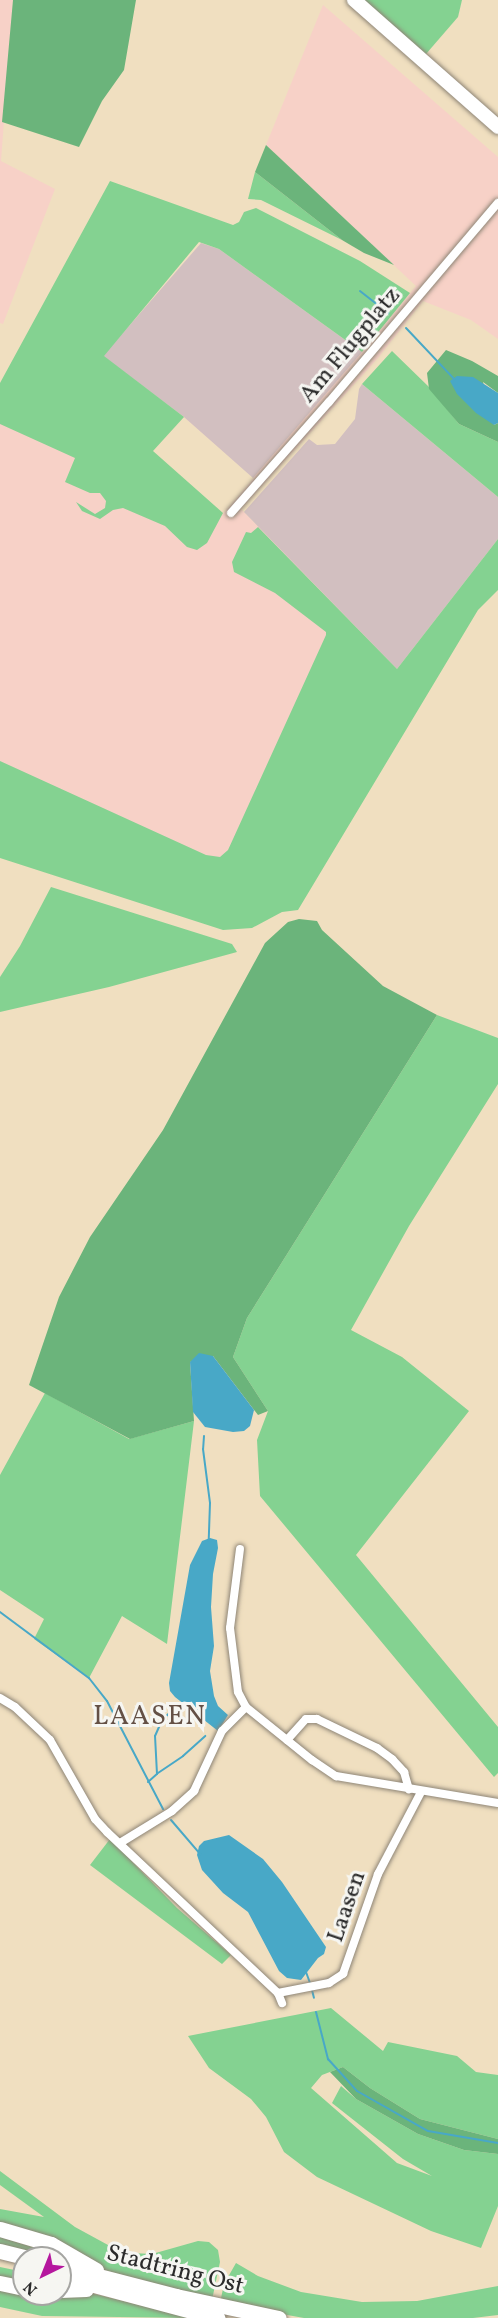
<!DOCTYPE html>
<html>
<head>
<meta charset="utf-8">
<style>
	body { margin:0 }
	#map { position:relative; width:498px; height:2318px; overflow:hidden; background:#f0dfc0; font-family:Vollkorn,serif }
	div>[style] { position:absolute }
	.built>* { inset:0; background:#f7d1c7 }
	.industrial>* { inset:0; background:#d2bfc0 }
	.green>* { inset:0; background:#84d291 }
	.forest>* { inset:0; background:#6bb47b }
	.water>* { inset:0; background:#48a8c7 }
	.stream>* { height:2px; margin:-1px; padding:0 1px; transform-origin:1px; border-radius:1px; background:#48a8c7 }
	.roads { filter:drop-shadow(0 0 2px #8e8576) drop-shadow(0 0 2px #8e8576) }
	.street>* { height:8px; margin:-4px; padding:0 4px; transform-origin:4px; border-radius:4px; background:#fff }
	.primary>* { height:14px; margin:-7px; padding:0 7px; transform-origin:7px; border-radius:7px; background:#fff }
	.highway>* { height:15px; margin:-7.5px; padding:0 7.5px; transform-origin:7.5px; border-radius:7.5px; background:#fff }
	span { translate:-50% -50%; white-space:nowrap; text-align:center; line-height:1.15; -webkit-text-stroke:6px #f6f6f2; paint-order:stroke }
	.street-label { font-size:24px; color:#2b2b2b }
	.quarter-label { font-size:27px; color:#645045; letter-spacing:1.5px }
	.north { position:absolute; left:12px; top:2246px; width:60px; height:60px; box-sizing:border-box; background:#f6f6f2; border:2px solid #a5a5a2; border-radius:50%; rotate:223deg; font-size:16px; font-weight:700; line-height:24px; text-align:center; color:#2b2b2b }
	.north::after { content:''; display:block; margin:auto; width:21px; height:27px; background:#b5179e; clip-path:polygon(50% 0,100% 100%,50% 72%,0 100%) }
</style>
</head>
<body>
<div id="map">
	<div class="built">
		<i style="clip-path:polygon(0 0,13px 0,1px 161px,55px 189px,3px 324px,0 323px)"></i>
		<i style="clip-path:polygon(323px 5px,498px 157px,498px 339px,471px 320px,423px 301px,378px 358px,241px 509px,397px 669px,278px 903px,0 783px,0 383px,204px 536px,254px 478px,184px 417px,201px 243px,362px 352px,416px 286px,266px 145px)"></i>
	</div>
	<div class="industrial">
		<i style="clip-path:polygon(201px 243px,219px 249px,362px 352px,253px 478px,184px 417px,103px 356px)"></i>
		<i style="clip-path:polygon(362px 384px,498px 497px,498px 539px,397px 669px,244px 512px,309px 439px,317px 445px,335px 444px,355px 419px,359px 389px)"></i>
	</div>
	<div class="green">
		<i style="clip-path:polygon(363px 0,462px 0,458px 17px,426px 54px)"></i>
		<i style="clip-path:polygon(255px 172px,342px 240px,261px 200px,248px 199px)"></i>
		<i style="clip-path:polygon(110px 181px,233px 225px,239px 222px,244px 212px,256px 208px,360px 261px,410px 293px,362px 352px,219px 249px,199px 242px,104px 356px,184px 417px,153px 451px,223px 513px,207px 543px,197px 550px,187px 547px,165px 526px,123px 508px,113px 510px,100px 519px,82px 511px,76px 502px,95px 514px,105px 508px,106px 501px,100px 493px,90px 493px,65px 482px,75px 458px,0 424px,0 383px)"></i>
		<i style="clip-path:polygon(392px 351px,429px 387px,459px 424px,498px 442px,498px 497px,362px 384px)"></i>
		<i style="clip-path:polygon(258px 527px,397px 669px,498px 539px,498px 590px,478px 610px,298px 910px,282px 912px,252px 928px,223px 930px,0 858px,0 761px,206px 855px,220px 857px,228px 850px,326px 635px,326px 632px,275px 593px,234px 572px,232px 562px,246px 532px,251px 533px)"></i>
		<i style="clip-path:polygon(51px 887px,232px 944px,237px 952px,109px 987px,0 1012px,0 977px,20px 946px)"></i>
		<i style="clip-path:polygon(437px 1015px,498px 1038px,498px 1084px,409px 1226px,351px 1330px,402px 1357px,469px 1411px,356px 1555px,498px 1727px,498px 1773px,494px 1777px,260px 1496px,257px 1440px,268px 1411px,233px 1357px,247px 1318px)"></i>
		<i style="clip-path:polygon(45px 1393px,129px 1439px,194px 1421px,167px 1644px,122px 1616px,89px 1678px,34px 1639px,44px 1619px,0 1590px,0 1475px)"></i>
		<i style="clip-path:polygon(110px 1839px,177px 1908px,231px 1955px,222px 1964px,90px 1865px)"></i>
		<i style="clip-path:polygon(331px 2008px,383px 2051px,388px 2042px,457px 2056px,476px 2072px,498px 2075px,498px 2139px,420px 2119px,370px 2088px,343px 2067px,322px 2075px,311px 2088px,397px 2163px,432px 2176px,403px 2159px,332px 2103px,341px 2086px,356px 2099px,418px 2134px,464px 2150px,498px 2154px,498px 2206px,481px 2248px,431px 2231px,317px 2177px,284px 2152px,266px 2117px,251px 2099px,209px 2068px,188px 2036px)"></i>
		<i style="clip-path:polygon(0 2171px,75px 2227px,108px 2245px,132px 2253px,152px 2254px,198px 2241px,209px 2242px,218px 2250px,220px 2262px,212px 2300px,104px 2270px,0 2225px,0 2209px,44px 2217px,0 2185px)"></i>
		<i style="clip-path:polygon(0 2237px,45px 2251px,59px 2258px,42px 2258px,0 2248px)"></i>
		<i style="clip-path:polygon(236px 2263px,258px 2276px,301px 2292px,362px 2302px,417px 2301px,498px 2286px,498px 2315px,473px 2318px,304px 2318px,220px 2303px,224px 2284px)"></i>
		<i style="clip-path:polygon(0 2267px,24px 2272px,24px 2284px,0 2279px)"></i>
		<i style="clip-path:polygon(0 2289px,24px 2294px,94px 2294px,195px 2318px,42px 2316px,0 2307px)"></i>
	</div>
	<div class="forest">
		<i style="clip-path:polygon(13px 0,136px 0,124px 70px,102px 101px,79px 147px,2px 122px)"></i>
		<i style="clip-path:polygon(266px 145px,394px 265px,364px 253px,342px 240px,255px 172px)"></i>
		<i style="clip-path:polygon(446px 350px,472px 361px,498px 376px,498px 393px,483px 382px,494px 425px,498px 423px,498px 442px,459px 424px,429px 389px,427px 373px)"></i>
		<i style="clip-path:polygon(299px 919px,317px 921px,322px 930px,383px 986px,437px 1015px,247px 1318px,233px 1357px,268px 1411px,258px 1415px,213px 1356px,190px 1362px,194px 1421px,130px 1439px,29px 1385px,59px 1297px,90px 1237px,163px 1130px,265px 943px,288px 922px)"></i>
		<i style="clip-path:polygon(343px 2067px,370px 2088px,420px 2119px,498px 2139px,498px 2154px,464px 2150px,418px 2134px,356px 2099px,330px 2072px)"></i>
	</div>
	<div class="water">
		<i style="clip-path:polygon(457px 376px,473px 377px,498px 393px,498px 423px,494px 425px,476px 413px,457px 394px,450px 381px)"></i>
		<i style="clip-path:polygon(199px 1353px,213px 1356px,254px 1410px,250px 1426px,244px 1431px,233px 1432px,205px 1427px,193px 1412px,190px 1362px)"></i>
		<i style="clip-path:polygon(210px 1538px,217px 1540px,218px 1548px,213px 1574px,211px 1607px,214px 1646px,210px 1671px,214px 1696px,218px 1706px,228px 1715px,218px 1731px,175px 1697px,170px 1691px,169px 1683px,190px 1565px,202px 1541px)"></i>
		<i style="clip-path:polygon(229px 1835px,263px 1859px,282px 1882px,326px 1947px,324px 1954px,318px 1958px,301px 1980px,287px 1978px,279px 1971px,248px 1912px,223px 1893px,202px 1870px,197px 1855px,199px 1846px,204px 1841px)"></i>
	</div>
	<div class="stream">
		<i style="left:360px;top:291px;width:36px;rotate:38deg"></i>
		<i style="left:406px;top:328px;width:71px;rotate:46.7deg"></i>
		<i style="left:204px;top:1436px;width:13px;rotate:94deg"></i>
		<i style="left:203px;top:1449px;width:54px;rotate:82.6deg"></i>
		<i style="left:210px;top:1503px;width:38px;rotate:92deg"></i>
		<i style="left:0;top:1612px;width:111px;rotate:36.6deg"></i>
		<i style="left:89px;top:1678px;width:29px;rotate:52deg"></i>
		<i style="left:107px;top:1701px;width:122px;rotate:62.6deg"></i>
		<i style="left:158px;top:1773px;width:30px;rotate:-34deg"></i>
		<i style="left:183px;top:1756px;width:30px;rotate:-42deg"></i>
		<i style="left:148px;top:1782px;width:12px;rotate:-42deg"></i>
		<i style="left:157px;top:1774px;width:38px;rotate:-93deg"></i>
		<i style="left:155px;top:1736px;width:17px;rotate:-66deg"></i>
		<i style="left:162px;top:1720px;width:16px;rotate:-43deg"></i>
		<i style="left:171px;top:1820px;width:45px;rotate:49.5deg"></i>
		<i style="left:306px;top:1972px;width:12px;rotate:70deg"></i>
		<i style="left:312px;top:1990px;width:8px;rotate:76deg"></i>
		<i style="left:316px;top:2012px;width:49px;rotate:75.7deg"></i>
		<i style="left:328px;top:2059px;width:43px;rotate:47.8deg"></i>
		<i style="left:357px;top:2091px;width:81px;rotate:29.4deg"></i>
		<i style="left:428px;top:2131px;width:71px;rotate:9.7deg"></i>
	</div>
	<div class="roads">
		<div class="street">
			<i style="left:231px;top:513px;width:148px;rotate:-48.6deg"></i>
			<i style="left:329px;top:402px;width:261px;rotate:-49.7deg"></i>
			<i style="left:240px;top:1549px;width:80px;rotate:97.2deg"></i>
			<i style="left:230px;top:1628px;width:64px;rotate:82.9deg"></i>
			<i style="left:238px;top:1692px;width:17px;rotate:62deg"></i>
			<i style="left:0;top:1698px;width:17px;rotate:31deg"></i>
			<i style="left:15px;top:1707px;width:48px;rotate:43.3deg"></i>
			<i style="left:50px;top:1740px;width:91px;rotate:60.3deg"></i>
			<i style="left:95px;top:1819px;width:18px;rotate:47deg"></i>
			<i style="left:107px;top:1832px;width:235px;rotate:43.3deg"></i>
			<i style="left:278px;top:1993px;width:11px;rotate:68deg"></i>
			<i style="left:287px;top:1740px;width:28px;rotate:-48deg"></i>
			<i style="left:306px;top:1719px;width:11px"></i>
			<i style="left:317px;top:1719px;width:67px;rotate:25.8deg"></i>
			<i style="left:377px;top:1748px;width:19px;rotate:36deg"></i>
			<i style="left:392px;top:1759px;width:18px;rotate:47deg"></i>
			<i style="left:404px;top:1772px;width:18px;rotate:74deg"></i>
			<i style="left:120px;top:1843px;width:61px;rotate:-31.6deg"></i>
			<i style="left:172px;top:1811px;width:30px;rotate:-42deg"></i>
			<i style="left:194px;top:1791px;width:66px;rotate:-65deg"></i>
			<i style="left:222px;top:1731px;width:34px;rotate:-45deg"></i>
			<i style="left:246px;top:1707px;width:85px;rotate:38.8deg"></i>
			<i style="left:312px;top:1760px;width:29px;rotate:34deg"></i>
			<i style="left:336px;top:1776px;width:164px;rotate:9.5deg"></i>
			<i style="left:278px;top:1993px;width:52px;rotate:-11.1deg"></i>
			<i style="left:329px;top:1983px;width:17px;rotate:-33deg"></i>
			<i style="left:343px;top:1974px;width:106px;rotate:-70.7deg"></i>
			<i style="left:378px;top:1874px;width:93px;rotate:-62.3deg"></i>
		</div>
		<div class="primary">
			<i style="left:354px;top:0;width:192px;rotate:41.4deg"></i>
		</div>
		<div class="highway">
			<i style="left:0;top:2229px;width:53px;rotate:16.4deg"></i>
			<i style="left:51px;top:2244px;width:52px;rotate:30deg"></i>
			<i style="left:0;top:2251px;width:29px;rotate:14deg"></i>
			<i style="left:60px;top:2266px;width:120px;rotate:14.5deg"></i>
			<i style="left:176px;top:2296px;width:105px;rotate:12.1deg"></i>
			<i style="left:60px;top:2276px;width:163px;rotate:14.9deg"></i>
			<i style="left:0;top:2283px;width:25px;rotate:12deg"></i>
			<i style="left:60px;top:2290px;width:26px;rotate:-2deg"></i>
		</div>
	</div>
	<div class="street-label">
		<span style="left:351px;top:346px;rotate:-50deg">Am Flugplatz</span>
		<span style="left:348px;top:1907px;rotate:-71deg">Laasen</span>
		<span style="left:175px;top:2271px;rotate:14deg">Stadtring Ost</span>
	</div>
	<div class="quarter-label">
		<span style="left:150px;top:1718px">LAASEN</span>
	</div>
	<div class="north">N</div>
</div>
</body>
</html>
